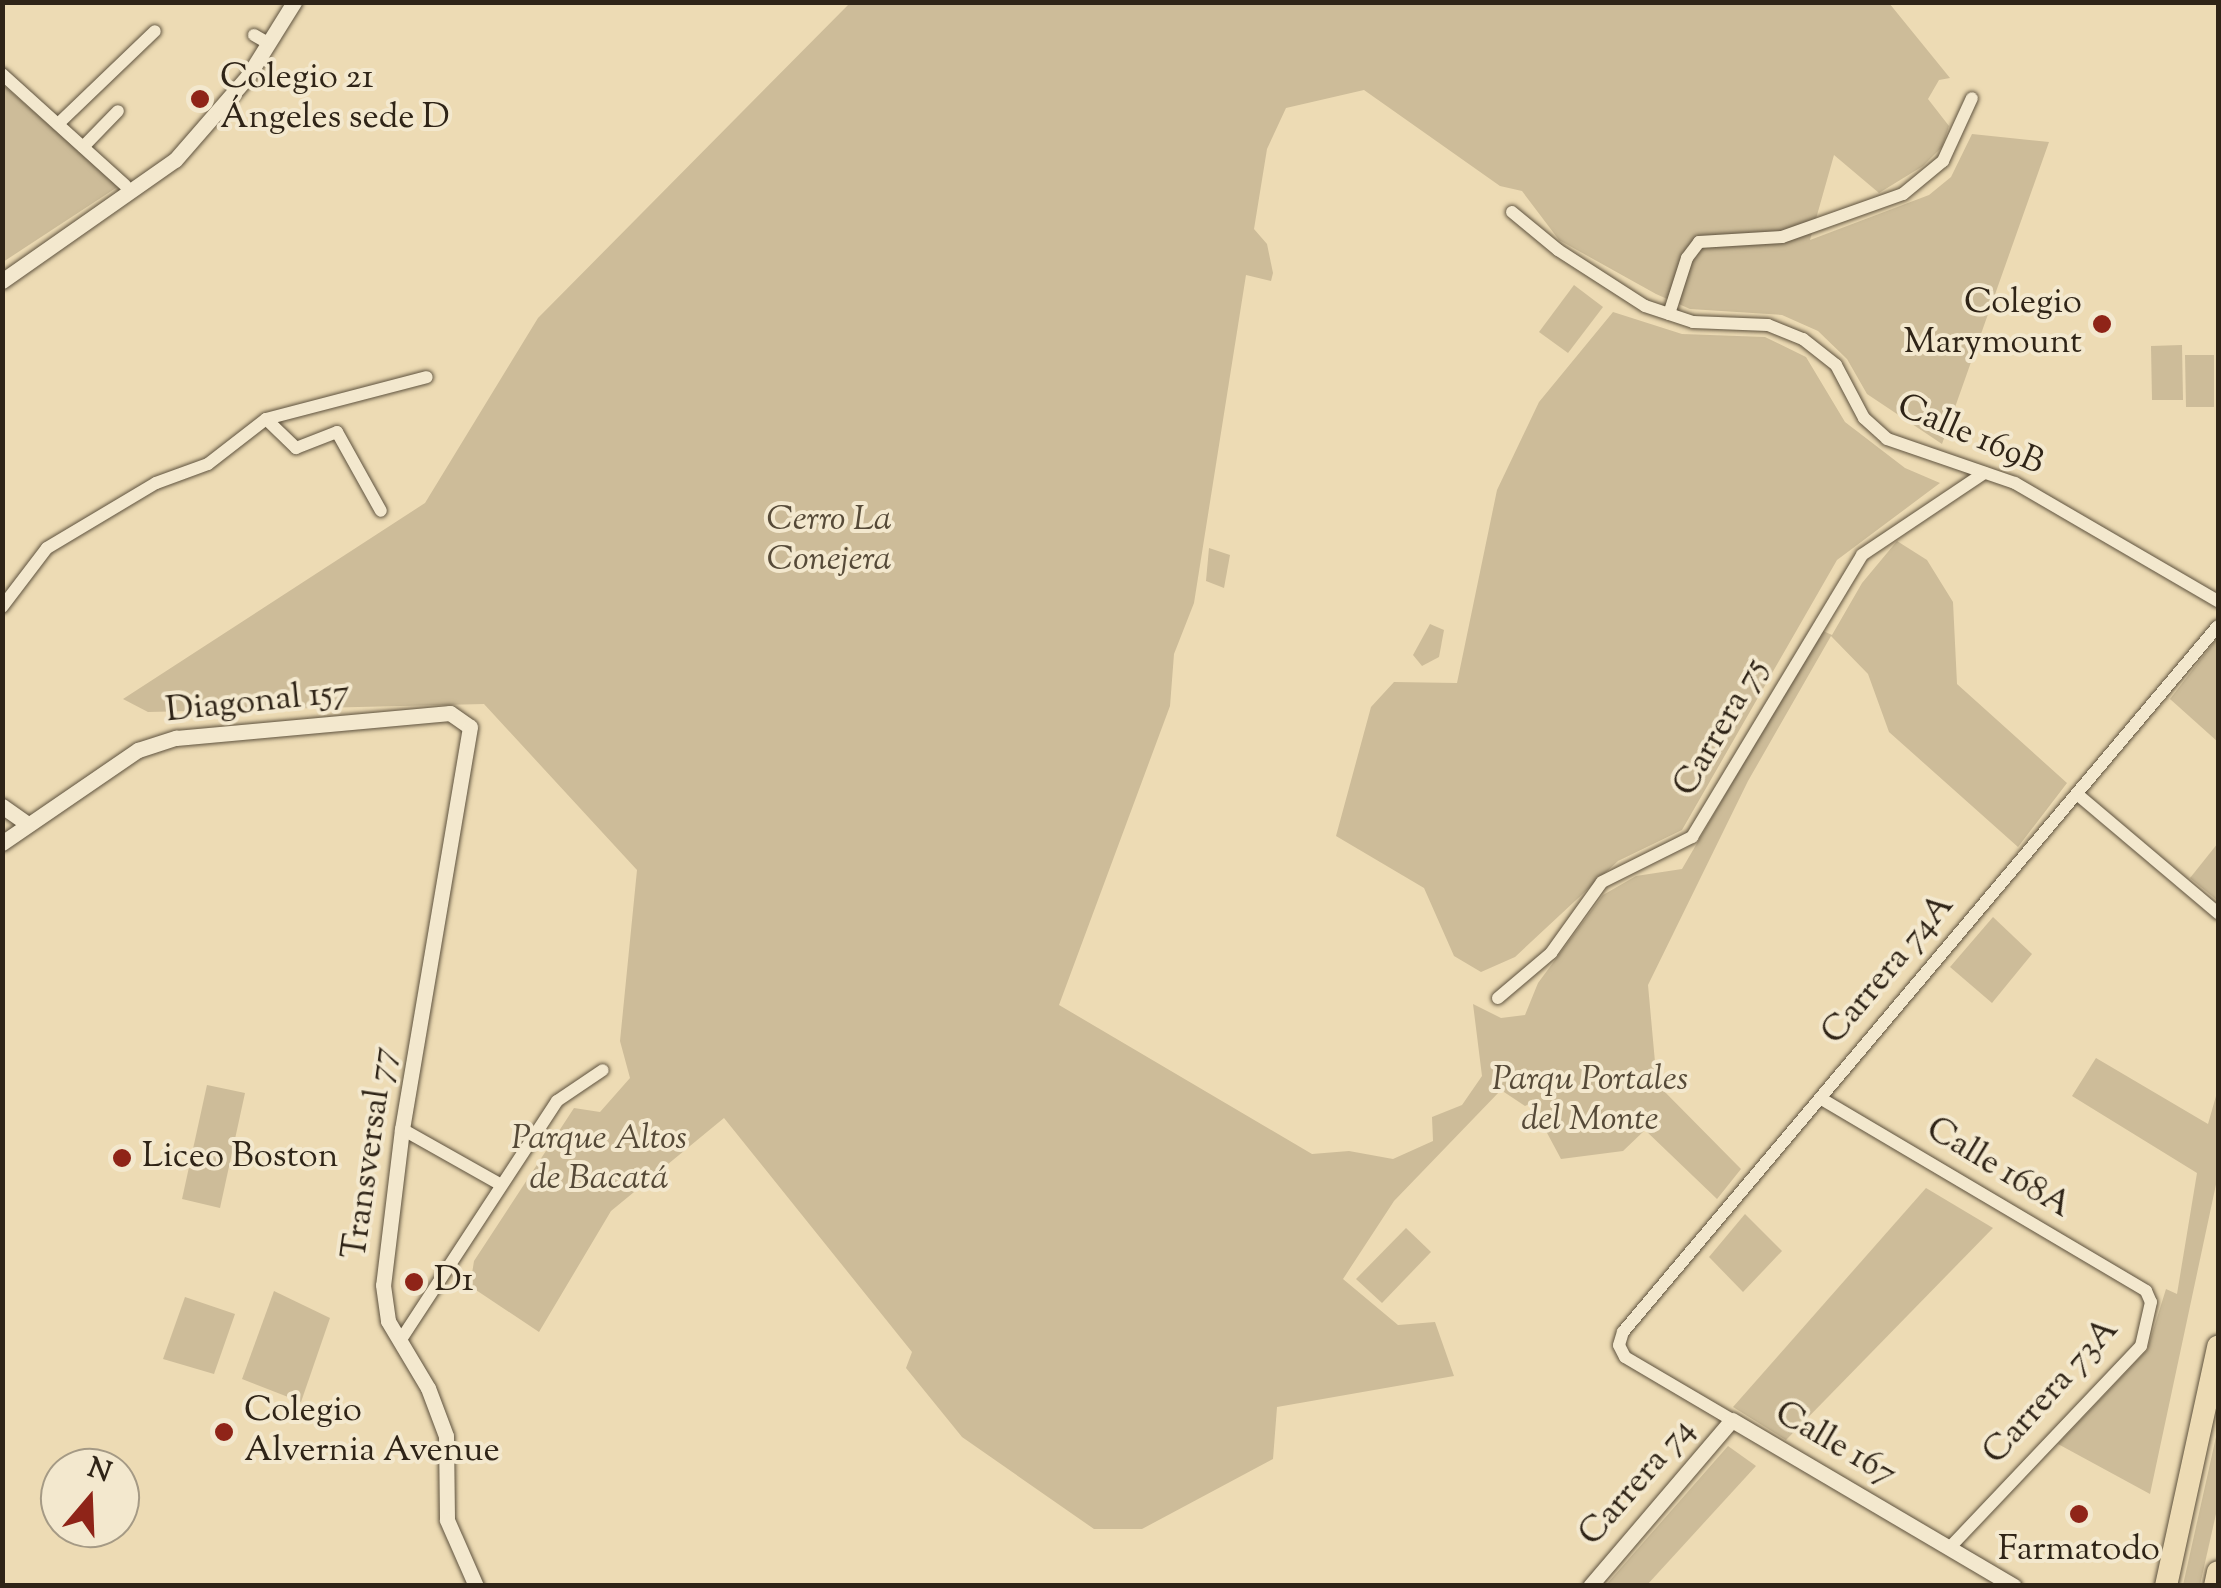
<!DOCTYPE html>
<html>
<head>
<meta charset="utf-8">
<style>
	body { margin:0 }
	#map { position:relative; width:2221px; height:1588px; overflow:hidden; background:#eddbb4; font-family:"Sorts Mill Goudy",serif }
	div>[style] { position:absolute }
	.green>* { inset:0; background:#cdbc99 }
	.roads { filter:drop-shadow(0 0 2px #5e523e) drop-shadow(0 0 2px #5e523e) }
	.minor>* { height:12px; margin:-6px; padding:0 6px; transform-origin:6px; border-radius:6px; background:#f3e8ce }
	.tertiary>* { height:15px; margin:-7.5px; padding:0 7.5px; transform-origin:7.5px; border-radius:7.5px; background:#f3e8ce }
	.trunk>* { height:22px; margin:-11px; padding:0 11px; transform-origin:11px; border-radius:11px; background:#eddbb4 }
	.dots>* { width:28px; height:28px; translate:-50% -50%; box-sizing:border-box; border:5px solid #f3e8ce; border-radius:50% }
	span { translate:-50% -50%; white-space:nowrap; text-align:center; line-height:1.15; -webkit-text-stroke:8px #f3e8ce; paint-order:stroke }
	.poi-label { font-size:35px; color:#2f2417 }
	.left { translate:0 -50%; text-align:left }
	.right { translate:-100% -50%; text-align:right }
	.street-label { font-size:35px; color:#2f2417 }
	.park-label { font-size:35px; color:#564a38; font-style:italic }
	.frame { position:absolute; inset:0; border:5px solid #2f2417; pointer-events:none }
	.north { position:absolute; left:40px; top:1448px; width:100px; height:100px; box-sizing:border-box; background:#f3e8ce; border:2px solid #a59a85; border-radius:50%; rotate:19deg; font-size:28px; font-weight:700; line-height:40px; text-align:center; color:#2f2417 }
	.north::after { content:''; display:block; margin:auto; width:35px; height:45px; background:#8f2418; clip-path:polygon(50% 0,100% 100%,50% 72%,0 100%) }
</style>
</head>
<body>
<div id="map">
	<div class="green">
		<i style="clip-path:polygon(850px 3px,1889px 3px,1950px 78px,1939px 80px,1928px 99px,1949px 126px,1942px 147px,1923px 166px,1879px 193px,1834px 155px,1810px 240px,1929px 195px,1951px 177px,1972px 134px,2049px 142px,1942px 444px,1867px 394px,1847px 359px,1818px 331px,1782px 315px,1690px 309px,1656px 294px,1559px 240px,1522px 191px,1500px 186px,1364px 90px,1286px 108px,1267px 149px,1254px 229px,1267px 244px,1273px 273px,1271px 281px,1246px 275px,1194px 603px,1174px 654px,1170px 706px,1059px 1005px,1312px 1154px,1349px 1151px,1393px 1159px,1433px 1141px,1432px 1117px,1462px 1105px,1482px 1076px,1473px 1004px,1501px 1018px,1525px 1015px,1538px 983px,1603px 895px,1636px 876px,1682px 869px,1821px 630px,1832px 635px,1862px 583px,1897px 541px,1927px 560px,1953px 602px,1957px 684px,2067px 783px,2018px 847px,1889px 732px,1868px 674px,1831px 636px,1748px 781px,1648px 985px,1657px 1084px,1741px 1169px,1717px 1199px,1645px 1130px,1623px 1151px,1561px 1159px,1531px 1103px,1525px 1106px,1501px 1090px,1394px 1201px,1343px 1279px,1398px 1325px,1435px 1322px,1454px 1376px,1277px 1407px,1273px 1459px,1142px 1529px,1094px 1529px,962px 1437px,906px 1368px,912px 1352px,724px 1118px,611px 1211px,539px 1332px,470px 1286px,474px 1261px,574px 1108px,600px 1112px,630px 1078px,620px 1041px,637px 870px,484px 704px,148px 712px,123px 699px,425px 503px,538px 318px)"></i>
		<i style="clip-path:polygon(2px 84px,119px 186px,3px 262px,2px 262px)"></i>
		<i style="clip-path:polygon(1574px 285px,1603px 307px,1568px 353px,1539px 332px)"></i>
		<i style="clip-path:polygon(1613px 312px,1682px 334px,1765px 337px,1806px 357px,1845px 422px,1905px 468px,1940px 483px,1837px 560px,1682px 830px,1618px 861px,1515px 957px,1481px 972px,1454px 956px,1424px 888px,1336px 836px,1371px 707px,1394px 682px,1457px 683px,1497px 490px,1539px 402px)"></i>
		<i style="clip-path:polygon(2182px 345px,2183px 400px,2152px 400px,2151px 346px)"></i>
		<i style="clip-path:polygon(2185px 355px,2214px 355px,2214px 407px,2186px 407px)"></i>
		<i style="clip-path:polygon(1209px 548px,1230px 555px,1224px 588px,1206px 581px)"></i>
		<i style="clip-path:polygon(1430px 624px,1444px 630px,1439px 657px,1422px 666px,1413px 655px)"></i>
		<i style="clip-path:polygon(2218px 637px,2218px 742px,2170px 699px)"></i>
		<i style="clip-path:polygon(2218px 843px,2218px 901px,2190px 878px)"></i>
		<i style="clip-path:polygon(1993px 917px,2032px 954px,1992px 1003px,1950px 967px)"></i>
		<i style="clip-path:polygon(2096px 1058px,2208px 1124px,2218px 1089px,2218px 1175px,2150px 1494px,2058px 1444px,2147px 1350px,2166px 1289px,2177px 1294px,2197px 1173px,2072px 1096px)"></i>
		<i style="clip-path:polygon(207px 1085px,245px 1093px,220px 1208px,182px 1199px)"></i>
		<i style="clip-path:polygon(1926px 1188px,1993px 1228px,1786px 1440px,1733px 1407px)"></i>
		<i style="clip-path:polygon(1745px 1214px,1782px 1251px,1743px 1292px,1709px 1257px)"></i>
		<i style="clip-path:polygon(1406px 1228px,1431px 1252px,1382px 1303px,1356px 1279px)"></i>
		<i style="clip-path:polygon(274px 1291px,330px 1318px,301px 1402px,242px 1379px)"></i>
		<i style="clip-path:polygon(185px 1297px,235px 1314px,214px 1374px,163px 1359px)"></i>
		<i style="clip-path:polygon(2218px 1428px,2218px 1505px,2200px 1585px,2183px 1585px)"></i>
		<i style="clip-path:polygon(1728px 1446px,1756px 1466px,1647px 1585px,1606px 1585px)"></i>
	</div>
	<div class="roads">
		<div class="minor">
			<i style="left:254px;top:35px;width:16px;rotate:30deg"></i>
			<i style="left:2px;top:74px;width:166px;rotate:42.1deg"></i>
			<i style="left:58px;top:124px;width:134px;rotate:-43.8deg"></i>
			<i style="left:83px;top:147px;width:50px;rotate:-45.8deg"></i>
			<i style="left:1512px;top:212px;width:60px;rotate:39.6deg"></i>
			<i style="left:1558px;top:250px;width:103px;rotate:32.8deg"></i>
			<i style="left:1645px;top:306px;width:51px;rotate:18.4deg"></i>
			<i style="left:1693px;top:322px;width:75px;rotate:2.3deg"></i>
			<i style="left:1768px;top:325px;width:38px;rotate:22deg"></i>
			<i style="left:1803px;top:339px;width:42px;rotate:38.2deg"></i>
			<i style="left:1836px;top:365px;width:60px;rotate:62.2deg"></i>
			<i style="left:1864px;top:418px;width:31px;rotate:42deg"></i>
			<i style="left:1887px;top:439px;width:135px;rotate:19deg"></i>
			<i style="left:2015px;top:483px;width:235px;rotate:30.2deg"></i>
			<i style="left:1669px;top:314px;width:59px;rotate:-72.2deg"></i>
			<i style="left:1687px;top:258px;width:20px;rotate:-53deg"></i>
			<i style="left:1699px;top:242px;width:83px;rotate:-3.4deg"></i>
			<i style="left:1782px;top:237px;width:128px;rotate:-19.6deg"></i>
			<i style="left:1903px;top:194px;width:52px;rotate:-39.5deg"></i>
			<i style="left:1943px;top:161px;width:69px;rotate:-65.3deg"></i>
			<i style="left:266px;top:419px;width:42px;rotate:44deg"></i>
			<i style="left:296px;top:448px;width:44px;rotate:-21.3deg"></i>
			<i style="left:337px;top:432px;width:90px;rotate:60.9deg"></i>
			<i style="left:2px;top:607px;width:74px;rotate:-52.7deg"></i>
			<i style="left:47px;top:548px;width:127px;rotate:-30.8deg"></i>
			<i style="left:156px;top:483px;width:55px;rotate:-20.1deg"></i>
			<i style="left:208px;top:464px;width:73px;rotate:-37.8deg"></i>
			<i style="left:266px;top:419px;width:166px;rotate:-14.6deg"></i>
			<i style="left:2077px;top:794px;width:185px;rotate:40.2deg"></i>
			<i style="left:1498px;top:998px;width:70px;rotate:-40.3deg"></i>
			<i style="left:1551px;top:953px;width:87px;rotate:-54.3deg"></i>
			<i style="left:1602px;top:882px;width:101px;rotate:-26.6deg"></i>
			<i style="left:1692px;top:837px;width:329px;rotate:-58.9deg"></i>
			<i style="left:1862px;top:555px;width:147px;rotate:-33.9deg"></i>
			<i style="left:1820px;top:1098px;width:379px;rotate:30.6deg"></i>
			<i style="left:2146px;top:1291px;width:12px;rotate:66deg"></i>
			<i style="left:2151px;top:1302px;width:45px;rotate:102.8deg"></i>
			<i style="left:2141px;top:1346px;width:277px;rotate:133.5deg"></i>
			<i style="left:402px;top:1129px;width:110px;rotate:29.4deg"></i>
			<i style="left:400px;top:1341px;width:287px;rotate:-56.8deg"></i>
			<i style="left:557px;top:1101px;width:55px;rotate:-34deg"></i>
			<i style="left:1732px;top:1420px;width:124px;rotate:-149.5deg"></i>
			<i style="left:1625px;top:1357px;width:13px;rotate:-117deg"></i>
			<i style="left:1619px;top:1345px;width:14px;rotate:-73deg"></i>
			<i style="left:1623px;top:1332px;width:923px;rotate:-49.88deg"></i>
		</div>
		<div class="tertiary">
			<i style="left:2px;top:281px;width:211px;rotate:-35deg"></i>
			<i style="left:175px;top:160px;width:111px;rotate:-49deg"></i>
			<i style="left:248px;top:76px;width:87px;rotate:-58.1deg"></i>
			<i style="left:2px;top:806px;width:32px;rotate:35deg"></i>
			<i style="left:2px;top:843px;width:165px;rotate:-34.4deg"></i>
			<i style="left:138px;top:750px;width:40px;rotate:-18deg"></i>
			<i style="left:176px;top:738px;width:275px;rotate:-5.2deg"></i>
			<i style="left:450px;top:713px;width:24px;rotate:35deg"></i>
			<i style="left:470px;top:727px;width:408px;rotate:99.6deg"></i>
			<i style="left:402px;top:1129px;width:157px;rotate:96.9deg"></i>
			<i style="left:383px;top:1285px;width:36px;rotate:82deg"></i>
			<i style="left:388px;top:1321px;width:78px;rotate:59.2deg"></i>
			<i style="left:428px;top:1388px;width:51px;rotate:69.4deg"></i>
			<i style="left:446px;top:1436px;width:84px;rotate:89.3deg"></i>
			<i style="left:447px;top:1520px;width:72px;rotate:66.3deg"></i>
			<i style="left:1590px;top:1586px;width:218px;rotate:-49.5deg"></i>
			<i style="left:1732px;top:1420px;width:327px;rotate:30.5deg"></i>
		</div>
		<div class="trunk">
			<i style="left:2166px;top:1586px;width:245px;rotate:-77.7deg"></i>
			<i style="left:2215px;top:1586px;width:14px;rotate:-78deg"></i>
		</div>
	</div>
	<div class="dots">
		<i style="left:200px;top:99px;background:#8f2418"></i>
		<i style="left:2102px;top:324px;background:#8f2418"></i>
		<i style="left:122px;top:1158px;background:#8f2418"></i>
		<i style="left:414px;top:1282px;background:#8f2418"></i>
		<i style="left:224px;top:1432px;background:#8f2418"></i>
		<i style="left:2079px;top:1514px;background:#8f2418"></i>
	</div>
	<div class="poi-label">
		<span class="left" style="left:220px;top:99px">Colegio 21<br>Ángeles sede D</span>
		<span class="right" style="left:2082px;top:324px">Colegio<br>Marymount</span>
		<span class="left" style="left:142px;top:1158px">Liceo Boston</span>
		<span class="left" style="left:434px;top:1282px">D1</span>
		<span class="left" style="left:244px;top:1432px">Colegio<br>Alvernia Avenue</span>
		<span style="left:2079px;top:1551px">Farmatodo</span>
	</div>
	<div class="street-label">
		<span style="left:1970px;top:436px;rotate:23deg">Calle 169B</span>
		<span style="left:258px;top:703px;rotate:-6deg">Diagonal 157</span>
		<span style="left:1722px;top:728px;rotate:-60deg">Carrera 75</span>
		<span style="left:1889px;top:970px;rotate:-50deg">Carrera 74A</span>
		<span style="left:371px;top:1153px;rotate:-82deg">Transversal 77</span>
		<span style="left:1998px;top:1169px;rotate:31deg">Calle 168A</span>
		<span style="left:2052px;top:1392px;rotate:-48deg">Carrera 73A</span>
		<span style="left:1835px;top:1445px;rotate:30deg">Calle 167</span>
		<span style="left:1638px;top:1483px;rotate:-49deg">Carrera 74</span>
	</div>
	<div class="park-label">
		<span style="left:829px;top:541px">Cerro La<br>Conejera</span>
		<span style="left:1590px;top:1101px">Parqu Portales<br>del Monte</span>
		<span style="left:599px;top:1160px">Parque Altos<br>de Bacatá</span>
	</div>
	<div class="frame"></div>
	<div class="north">N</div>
</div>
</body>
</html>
